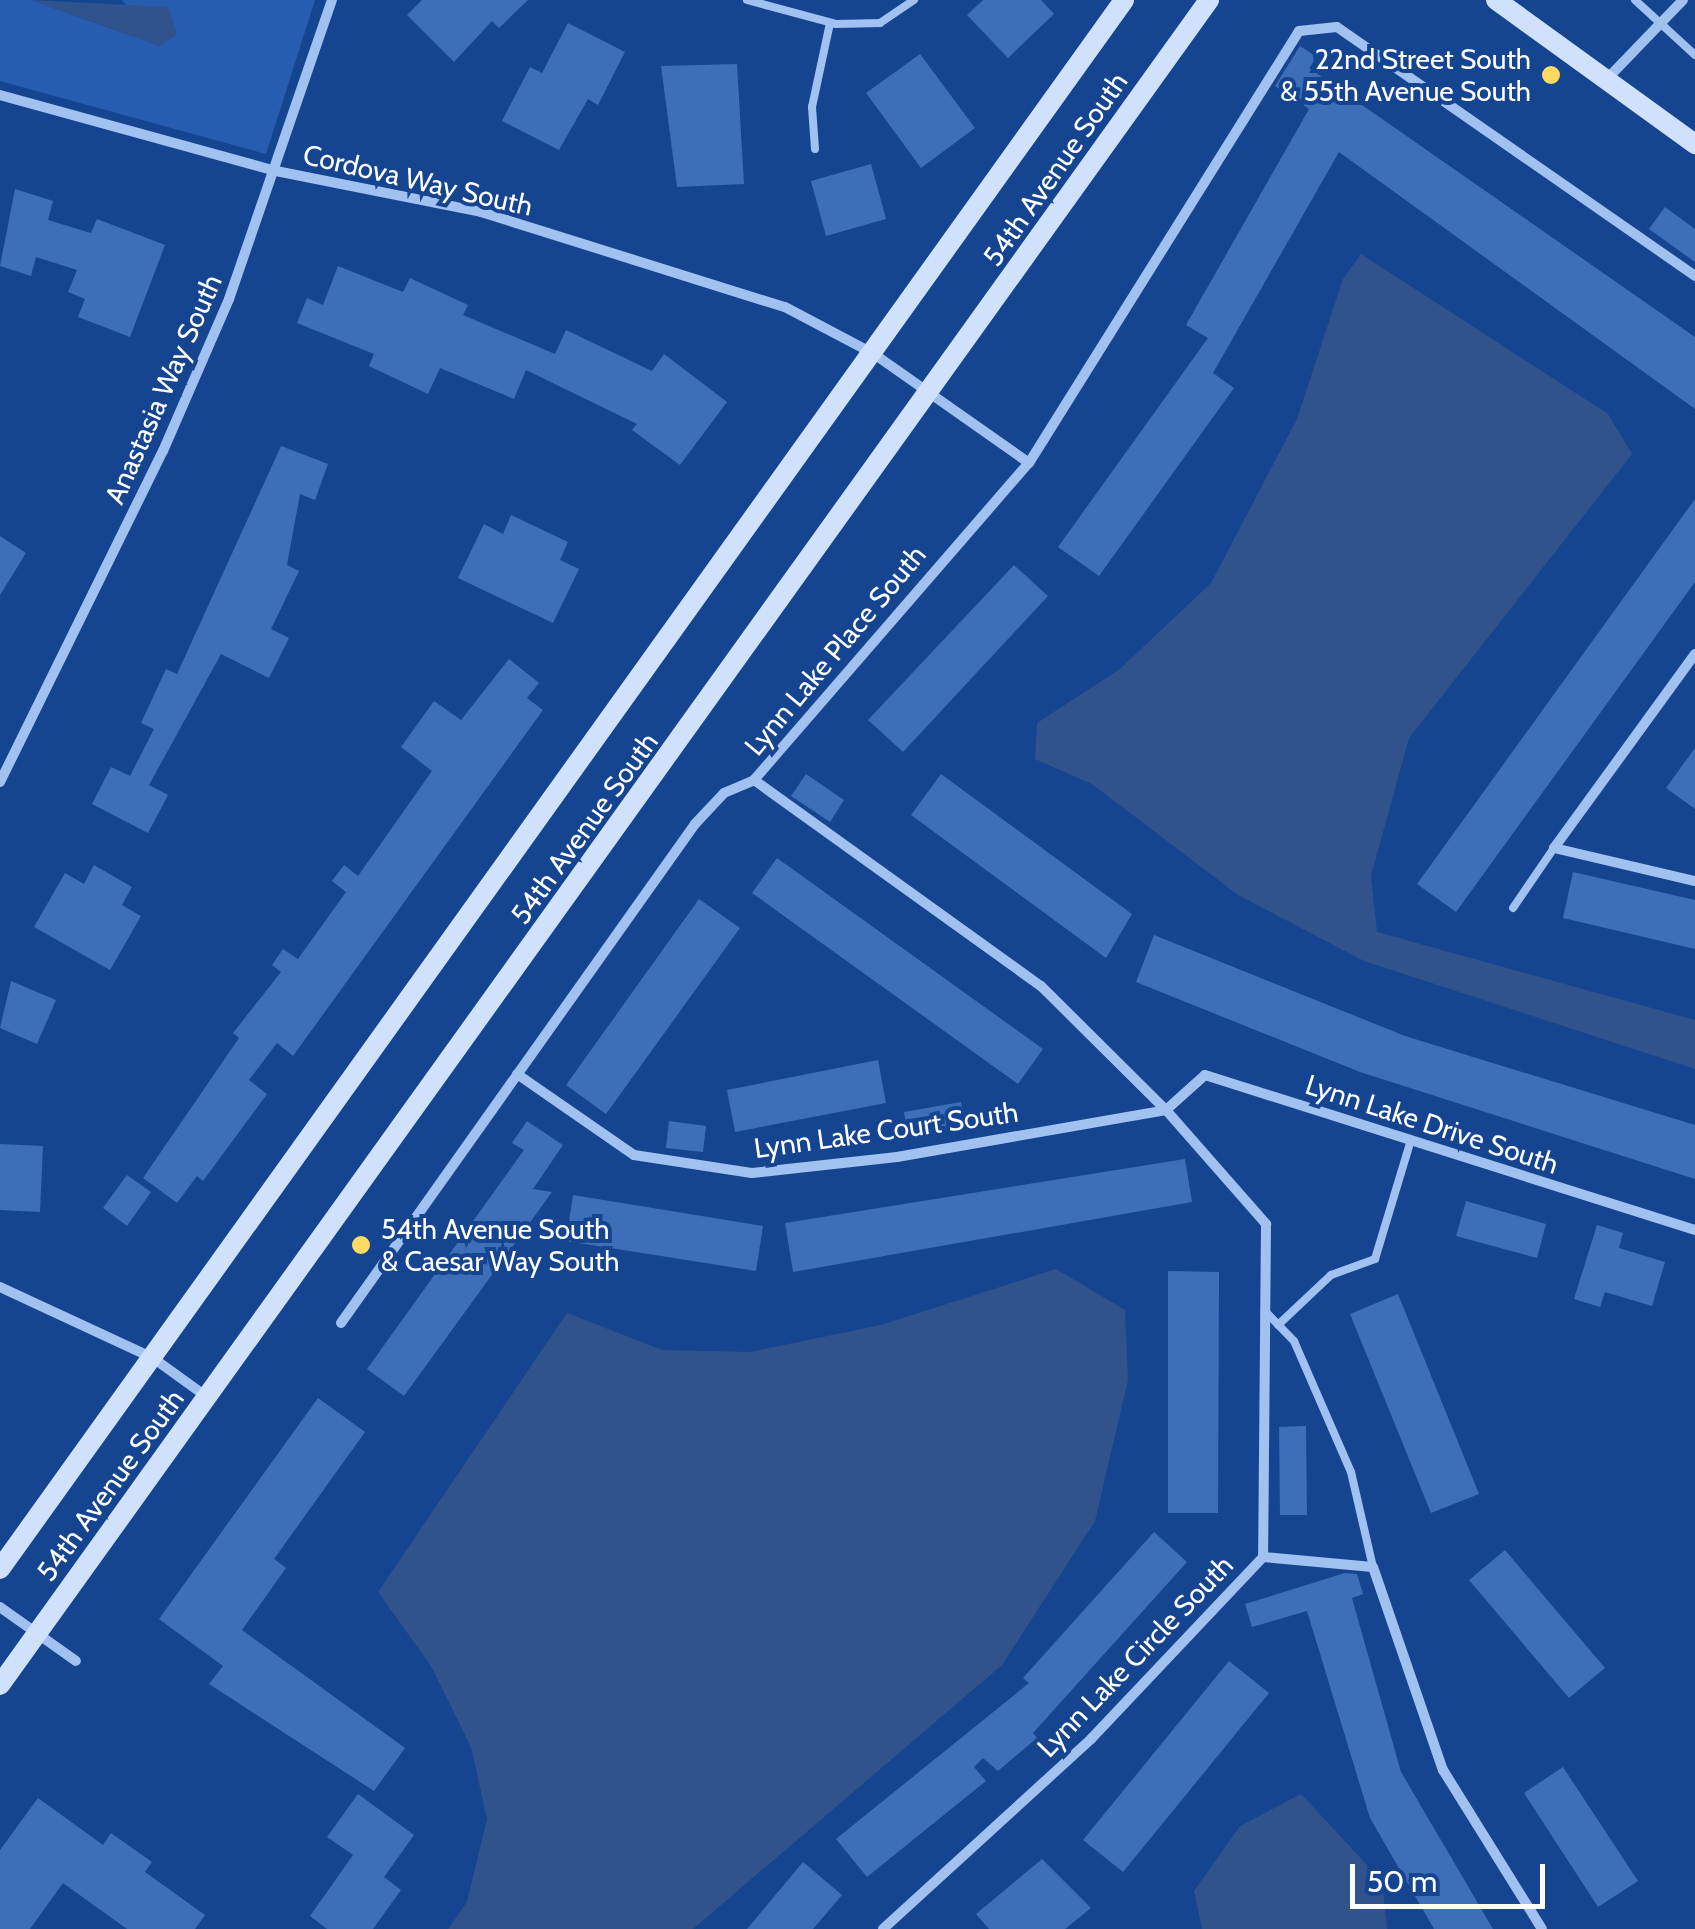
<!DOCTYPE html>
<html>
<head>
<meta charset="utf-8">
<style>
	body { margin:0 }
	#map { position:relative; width:1695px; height:1929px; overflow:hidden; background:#154591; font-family:Cabin,sans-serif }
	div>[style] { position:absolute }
	.green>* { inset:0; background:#275db0 }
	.water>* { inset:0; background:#30538c }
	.building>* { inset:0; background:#3d6eb9 }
	.lane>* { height:8px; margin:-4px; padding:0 4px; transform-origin:4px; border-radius:4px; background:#a1c1f1 }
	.street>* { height:10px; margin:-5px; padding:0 5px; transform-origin:5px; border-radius:5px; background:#a1c1f1 }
	.secondary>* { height:20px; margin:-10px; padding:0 10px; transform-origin:10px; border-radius:10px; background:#d0e1fc }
	.dots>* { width:28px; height:28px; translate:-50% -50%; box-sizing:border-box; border:5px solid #154591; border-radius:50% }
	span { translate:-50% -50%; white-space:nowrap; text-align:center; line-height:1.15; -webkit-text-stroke:8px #154591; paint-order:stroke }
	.poi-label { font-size:28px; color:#fff }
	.right { translate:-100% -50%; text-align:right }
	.left { translate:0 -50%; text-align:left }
	.street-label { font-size:28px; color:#fff }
	.scale { position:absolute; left:1350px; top:1864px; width:195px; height:45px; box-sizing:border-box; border:5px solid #fff; border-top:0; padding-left:12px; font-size:30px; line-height:35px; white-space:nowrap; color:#fff; -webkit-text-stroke:8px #154591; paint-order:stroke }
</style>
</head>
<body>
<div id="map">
	<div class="green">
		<i style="clip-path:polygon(0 0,31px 0,160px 46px,122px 0,315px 0,266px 154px,0 81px)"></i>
	</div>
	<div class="water">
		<i style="clip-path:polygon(31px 0,168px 7px,177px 34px,160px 46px)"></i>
		<i style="clip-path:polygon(1361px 254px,1608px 414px,1632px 454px,1409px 738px,1371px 876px,1377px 932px,1695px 1020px,1695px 1069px,1364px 961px,1238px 895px,1092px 784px,1035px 759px,1037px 723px,1120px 669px,1211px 583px,1297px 419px,1343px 279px)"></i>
		<i style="clip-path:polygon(1056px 1269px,1125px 1310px,1128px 1380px,1095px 1521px,1002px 1665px,693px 1929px,448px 1929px,467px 1902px,487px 1819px,471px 1747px,431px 1666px,378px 1592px,567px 1313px,662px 1350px,750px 1352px,881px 1325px)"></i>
		<i style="clip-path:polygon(1301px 1794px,1382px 1881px,1387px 1929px,1202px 1929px,1194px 1891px,1240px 1826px)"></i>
	</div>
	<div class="building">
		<i style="clip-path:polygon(422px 0,528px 0,499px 28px,492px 21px,454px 62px,407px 15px)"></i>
		<i style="clip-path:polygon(983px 0,1041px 0,1054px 14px,1008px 58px,967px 15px)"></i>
		<i style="clip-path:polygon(568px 23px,625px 52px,598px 105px,588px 99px,559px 150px,502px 121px,530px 67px,542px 73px)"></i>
		<i style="clip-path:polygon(1300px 46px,1317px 57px,1309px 68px,1695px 337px,1695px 409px,1339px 152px,1213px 373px,1234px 388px,1099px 576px,1058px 547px,1208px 338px,1186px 325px,1309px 109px,1275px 86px)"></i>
		<i style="clip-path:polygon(920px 54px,975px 128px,921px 168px,866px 93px)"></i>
		<i style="clip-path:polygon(737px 64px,744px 184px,677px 187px,661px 66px)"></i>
		<i style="clip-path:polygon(871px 164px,886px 219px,826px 236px,811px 181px)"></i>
		<i style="clip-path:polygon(15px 189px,53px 201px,48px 220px,91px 233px,97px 219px,165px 245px,130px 337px,78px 317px,85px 299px,68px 292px,77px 270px,36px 257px,31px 276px,0 266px)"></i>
		<i style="clip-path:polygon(1665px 207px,1695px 229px,1695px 262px,1649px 229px)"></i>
		<i style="clip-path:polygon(338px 266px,403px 292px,410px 278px,468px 305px,463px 315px,555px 354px,566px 330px,652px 371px,664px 354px,727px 402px,680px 465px,632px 430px,637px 424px,526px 370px,514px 399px,440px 368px,428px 394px,369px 366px,374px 354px,297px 323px,307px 298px,323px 305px)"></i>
		<i style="clip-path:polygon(281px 446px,328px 464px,315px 500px,300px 494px,287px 565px,299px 571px,271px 629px,289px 638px,269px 678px,221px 654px,149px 785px,168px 795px,148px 833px,92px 804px,111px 767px,130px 776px,154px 729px,141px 723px,166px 669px,177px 674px)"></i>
		<i style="clip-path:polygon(1695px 499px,1695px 582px,1456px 912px,1417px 884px)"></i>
		<i style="clip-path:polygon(511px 515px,568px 542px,560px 560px,579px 569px,553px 623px,458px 578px,484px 524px,503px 534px)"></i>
		<i style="clip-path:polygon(0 536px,26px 553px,0 595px)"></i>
		<i style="clip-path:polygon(1014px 565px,1048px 596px,903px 752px,868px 720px)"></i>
		<i style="clip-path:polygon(509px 659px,539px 683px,527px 698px,543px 710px,293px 1056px,277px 1043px,249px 1080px,267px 1094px,203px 1181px,197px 1176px,177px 1203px,143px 1178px,239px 1038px,233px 1033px,281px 972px,272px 965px,283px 949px,298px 959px,346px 892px,332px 881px,344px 865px,358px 876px,432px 771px,401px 747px,434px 701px,461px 720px)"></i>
		<i style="clip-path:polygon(1695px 748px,1695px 809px,1666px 788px)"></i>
		<i style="clip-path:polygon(806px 774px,844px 800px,830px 822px,791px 796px)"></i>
		<i style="clip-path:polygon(941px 774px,1132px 914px,1106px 958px,911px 815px)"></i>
		<i style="clip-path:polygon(777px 858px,1043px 1049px,1018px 1084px,752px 893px)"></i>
		<i style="clip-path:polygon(94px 865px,132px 887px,122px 905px,141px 916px,110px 970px,34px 927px,65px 873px,84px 884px)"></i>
		<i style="clip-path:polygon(1573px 872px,1695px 900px,1695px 949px,1563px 918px)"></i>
		<i style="clip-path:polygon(699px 899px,740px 928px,606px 1114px,566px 1085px)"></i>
		<i style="clip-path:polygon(1154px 935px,1405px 1036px,1695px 1125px,1695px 1179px,1360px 1072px,1136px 982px)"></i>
		<i style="clip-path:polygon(11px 981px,56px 1000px,37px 1044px,0 1028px)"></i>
		<i style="clip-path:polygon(878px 1060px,886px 1103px,735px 1132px,727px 1090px)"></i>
		<i style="clip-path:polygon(961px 1102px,965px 1127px,908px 1137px,904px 1112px)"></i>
		<i style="clip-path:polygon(527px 1121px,563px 1145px,533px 1189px,552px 1192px,404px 1396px,367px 1369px,524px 1150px,512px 1143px)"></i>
		<i style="clip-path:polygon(669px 1121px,706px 1126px,703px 1152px,666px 1148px)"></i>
		<i style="clip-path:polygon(0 1144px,43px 1146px,40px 1212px,0 1210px)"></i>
		<i style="clip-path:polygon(1185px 1159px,1192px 1202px,793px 1272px,785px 1223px)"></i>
		<i style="clip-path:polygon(127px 1175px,151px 1192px,127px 1226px,103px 1208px)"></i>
		<i style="clip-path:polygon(573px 1195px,763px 1226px,756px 1271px,566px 1241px)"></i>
		<i style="clip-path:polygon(1466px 1201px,1546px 1224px,1537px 1258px,1456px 1236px)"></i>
		<i style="clip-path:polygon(1597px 1225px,1623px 1233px,1619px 1248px,1665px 1262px,1652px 1306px,1605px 1292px,1600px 1307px,1574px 1299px)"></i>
		<i style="clip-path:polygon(1168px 1271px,1219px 1272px,1218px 1513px,1168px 1513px)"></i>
		<i style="clip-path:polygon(1398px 1294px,1479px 1494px,1431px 1513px,1350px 1314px)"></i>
		<i style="clip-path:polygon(318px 1398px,365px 1432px,274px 1559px,286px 1568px,242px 1630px,405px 1748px,374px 1791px,209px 1684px,223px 1666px,159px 1619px)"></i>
		<i style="clip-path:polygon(1306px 1426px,1307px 1515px,1280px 1515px,1279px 1427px)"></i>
		<i style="clip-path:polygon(1154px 1532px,1187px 1562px,1033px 1733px,1037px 1738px,998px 1771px,983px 1758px,974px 1767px,986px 1781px,867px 1877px,836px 1839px,1029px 1683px,1023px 1678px)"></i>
		<i style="clip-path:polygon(1505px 1550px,1605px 1668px,1569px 1698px,1469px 1580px)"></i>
		<i style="clip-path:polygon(1345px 1573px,1357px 1574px,1363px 1594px,1352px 1598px,1401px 1772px,1493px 1929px,1434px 1929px,1370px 1818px,1307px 1611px,1252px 1627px,1245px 1604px)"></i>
		<i style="clip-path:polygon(1229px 1661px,1269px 1693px,1123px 1872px,1083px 1840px)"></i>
		<i style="clip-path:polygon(1563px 1767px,1638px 1881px,1598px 1907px,1524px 1793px)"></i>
		<i style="clip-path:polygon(358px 1794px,414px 1835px,384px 1877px,401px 1890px,373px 1929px,327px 1929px,310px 1916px,353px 1855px,327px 1837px)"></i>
		<i style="clip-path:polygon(38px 1798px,103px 1845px,111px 1833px,152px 1862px,145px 1872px,205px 1915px,195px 1929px,127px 1929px,63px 1883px,30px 1929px,0 1929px,0 1850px)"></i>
		<i style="clip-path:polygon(1042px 1859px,1091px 1908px,1065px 1929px,989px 1929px,976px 1914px)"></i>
		<i style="clip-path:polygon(803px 1862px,842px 1895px,813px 1929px,747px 1929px)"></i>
	</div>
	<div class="lane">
		<i style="left:747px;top:0;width:92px;rotate:15.1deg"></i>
		<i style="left:836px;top:24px;width:44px;rotate:-1.3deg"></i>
		<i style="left:880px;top:23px;width:41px;rotate:-34.1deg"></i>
		<i style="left:1635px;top:0;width:81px;rotate:42.5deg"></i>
		<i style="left:815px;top:149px;width:42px;rotate:-94.1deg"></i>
		<i style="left:812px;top:107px;width:86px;rotate:-77.9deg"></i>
		<i style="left:1513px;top:908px;width:73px;rotate:-55.7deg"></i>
		<i style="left:1265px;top:1311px;width:42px;rotate:46deg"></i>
		<i style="left:1294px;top:1341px;width:143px;rotate:66.5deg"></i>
		<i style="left:1351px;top:1472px;width:98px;rotate:77deg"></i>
		<i style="left:1278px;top:1325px;width:73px;rotate:-43.3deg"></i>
		<i style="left:1331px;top:1275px;width:47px;rotate:-20deg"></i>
		<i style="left:1375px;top:1259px;width:124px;rotate:-73.2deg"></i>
	</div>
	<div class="street">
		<i style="left:1606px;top:80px;width:111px;rotate:-46.1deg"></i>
		<i style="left:0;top:95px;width:286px;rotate:15.4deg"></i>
		<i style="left:276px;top:171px;width:209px;rotate:11.3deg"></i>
		<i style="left:481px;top:212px;width:318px;rotate:17.4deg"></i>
		<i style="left:785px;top:307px;width:101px;rotate:27.8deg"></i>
		<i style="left:874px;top:354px;width:189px;rotate:35.1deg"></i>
		<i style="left:1695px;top:654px;width:240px;rotate:126deg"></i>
		<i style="left:1554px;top:848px;width:145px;rotate:13.2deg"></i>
		<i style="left:754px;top:780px;width:353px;rotate:35.7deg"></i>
		<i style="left:1041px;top:986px;width:176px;rotate:44.8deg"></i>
		<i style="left:1166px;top:1110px;width:52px;rotate:-41.9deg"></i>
		<i style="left:1205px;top:1075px;width:514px;rotate:17.55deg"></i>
		<i style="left:0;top:782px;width:369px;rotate:-63.8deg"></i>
		<i style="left:163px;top:451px;width:166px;rotate:-66.5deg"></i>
		<i style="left:229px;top:299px;width:316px;rotate:-71deg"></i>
		<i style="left:517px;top:1074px;width:142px;rotate:34.7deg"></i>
		<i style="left:634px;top:1155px;width:119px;rotate:8.7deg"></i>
		<i style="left:752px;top:1173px;width:146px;rotate:-6.3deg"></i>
		<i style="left:897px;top:1157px;width:273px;rotate:-9.9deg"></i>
		<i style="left:1166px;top:1110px;width:152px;rotate:48.7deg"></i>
		<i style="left:1266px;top:1224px;width:333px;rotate:90.5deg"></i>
		<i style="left:0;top:1287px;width:169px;rotate:24.9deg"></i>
		<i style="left:153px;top:1358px;width:67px;rotate:35.8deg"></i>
		<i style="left:341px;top:1323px;width:612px;rotate:-54.65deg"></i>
		<i style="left:695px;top:824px;width:42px;rotate:-46.9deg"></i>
		<i style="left:724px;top:793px;width:33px;rotate:-23deg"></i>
		<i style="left:754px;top:780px;width:420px;rotate:-49.1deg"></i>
		<i style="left:1029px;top:463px;width:509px;rotate:-57.99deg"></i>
		<i style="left:1299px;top:31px;width:38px;rotate:-6deg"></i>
		<i style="left:1337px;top:27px;width:436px;rotate:34.8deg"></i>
		<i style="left:0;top:1607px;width:93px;rotate:35.4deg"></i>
		<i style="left:883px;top:1929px;width:282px;rotate:-42.4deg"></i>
		<i style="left:1091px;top:1739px;width:250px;rotate:-46.6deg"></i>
		<i style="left:1263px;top:1557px;width:110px;rotate:5.2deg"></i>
		<i style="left:1373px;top:1567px;width:215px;rotate:71deg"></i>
		<i style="left:1443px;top:1770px;width:187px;rotate:58.1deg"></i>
	</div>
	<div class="secondary">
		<i style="left:1496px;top:0;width:246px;rotate:35.9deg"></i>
		<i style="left:0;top:1569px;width:1930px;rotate:-54.38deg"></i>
		<i style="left:0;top:1685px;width:2074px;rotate:-54.34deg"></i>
	</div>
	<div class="dots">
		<i style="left:1551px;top:75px;background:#ffd961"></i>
		<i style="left:361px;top:1245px;background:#ffd961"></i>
	</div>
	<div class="poi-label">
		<span class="right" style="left:1531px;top:75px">22nd Street South<br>&amp; 55th Avenue South</span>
		<span class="left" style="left:381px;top:1245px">54th Avenue South<br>&amp; Caesar Way South</span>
	</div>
	<div class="street-label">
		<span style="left:1055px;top:169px;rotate:-55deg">54th Avenue South</span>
		<span style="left:418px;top:180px;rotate:13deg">Cordova Way South</span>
		<span style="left:163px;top:389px;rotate:-66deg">Anastasia Way South</span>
		<span style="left:835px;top:650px;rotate:-50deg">Lynn Lake Place South</span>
		<span style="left:584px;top:828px;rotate:-54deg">54th Avenue South</span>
		<span style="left:1432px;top:1124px;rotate:18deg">Lynn Lake Drive South</span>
		<span style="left:886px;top:1130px;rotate:-8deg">Lynn Lake Court South</span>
		<span style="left:110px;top:1485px;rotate:-54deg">54th Avenue South</span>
		<span style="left:1135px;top:1656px;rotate:-46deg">Lynn Lake Circle South</span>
	</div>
	<div class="scale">50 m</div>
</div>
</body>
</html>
